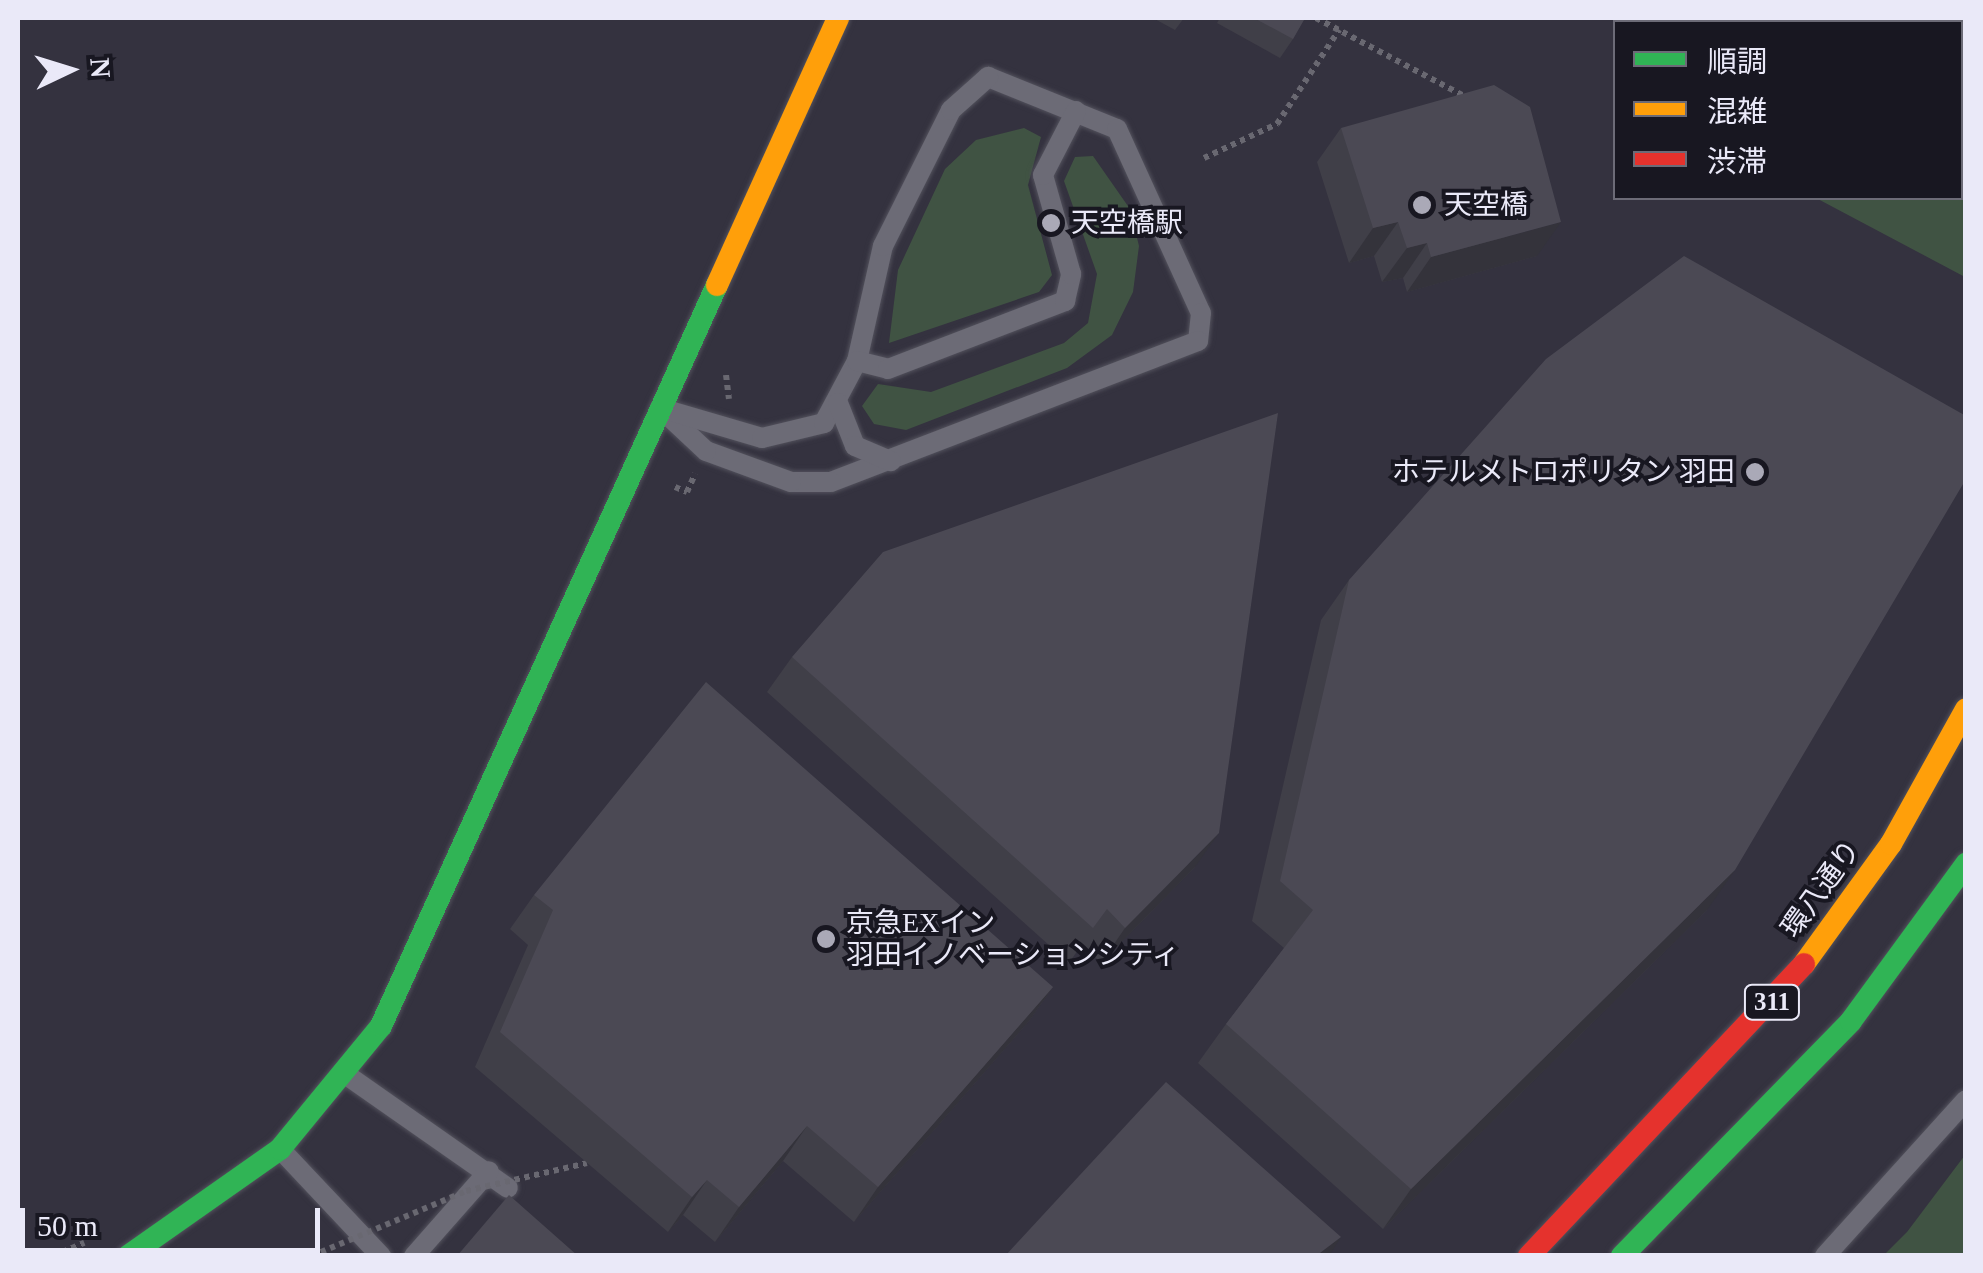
<!DOCTYPE html>
<html>
<head>
<meta charset="utf-8">
<style>
	body { margin:0 }
	#map { position:relative; width:1983px; height:1273px; overflow:hidden; background:#34323f; font-family:"Times New Roman","Noto Sans JP",serif }
	div>[style] { position:absolute }
	.green>* { inset:0; background:#405343 }
	.path>* { height:6px; margin-top:-3px; transform-origin:0; background:repeating-linear-gradient(90deg,#696871 0 5px,transparent 0 10px) }
	.roads { filter:drop-shadow(0 0 2px #52515c) drop-shadow(0 0 2px #52515c) }
	.lane>* { height:20px; margin:-10px; padding:0 10px; transform-origin:10px; border-radius:10px; background:#6c6b76 }
	.fast>* { height:22px; margin:-11px; padding:0 11px; transform-origin:11px; border-radius:11px; background:#30b455 }
	.slow>* { height:22px; margin:-11px; padding:0 11px; transform-origin:11px; border-radius:11px; background:#ff9f0a }
	.jam>* { height:22px; margin:-11px; padding:0 11px; transform-origin:11px; border-radius:11px; background:#e5322d }
	.path-bridge>* { height:6px; margin-top:-3px; transform-origin:0; background:repeating-linear-gradient(90deg,#696871 0 5px,transparent 0 10px) }
	.wall>* { inset:0; background:#403f48 }
	.shaded-wall>* { inset:0; background:#34333b }
	.building>* { inset:0; background:#4b4954 }
	.dots>* { width:28px; height:28px; translate:-50% -50%; box-sizing:border-box; border:5px solid #181721; border-radius:50% }
	span { translate:-50% -50%; white-space:nowrap; text-align:center; line-height:1.15; -webkit-text-stroke:8px #181721; paint-order:stroke }
	.shield-label span { padding:2px 8px; background:#181721; border:2px solid; border-radius:8px; -webkit-text-stroke-width:0 }
	.shield-label { font-size:25px; color:#eae9f8; font-weight:700 }
	.poi-label { font-size:28px; color:#eae9f8 }
	.left { translate:0 -50%; text-align:left }
	.right { translate:-100% -50%; text-align:right }
	.street-label { font-size:28px; color:#eae9f8 }
	.frame { position:absolute; inset:0; border:20px solid #eae9f8; pointer-events:none }
	.legend { position:absolute; left:1613px; top:20px; width:350px; height:180px; box-sizing:border-box; background:#181721; border:2px solid #6c6b77; margin:0; padding:12px 18px; list-style:none; font-size:30px; color:#eae9f8 }
	.legend li { display:flex; align-items:center; gap:20px; height:50px }
	.legend b { width:50px; border:2px solid #6c6b77 }
	.north { position:absolute; left:20px; top:20px; width:100px; height:100px; -webkit-text-stroke:8px #181721; paint-order:stroke; rotate:86deg; font-size:28px; font-weight:700; line-height:40px; text-align:center; color:#eae9f8 }
	.north::after { content:''; display:block; margin:auto; width:35px; height:45px; background:#eae9f8; clip-path:polygon(50% 0,100% 100%,50% 72%,0 100%) }
	.scale { position:absolute; left:20px; top:1208px; width:300px; height:45px; box-sizing:border-box; border:5px solid #eae9f8; border-top:0; padding-left:12px; font-size:30px; line-height:35px; white-space:nowrap; color:#eae9f8; -webkit-text-stroke:8px #181721; paint-order:stroke }
</style>
</head>
<body>
<div id="map">
	<div class="green">
		<i style="clip-path:polygon(1641px 18px,1965px 18px,1965px 277px,1816px 198px,1960px 198px,1960px 22px)"></i>
		<i style="clip-path:polygon(1024px 128px,1041px 137px,1028px 185px,1052px 275px,1039px 292px,889px 343px,898px 270px,945px 169px,976px 140px)"></i>
		<i style="clip-path:polygon(1093px 156px,1130px 209px,1139px 246px,1133px 292px,1112px 335px,1067px 368px,906px 430px,874px 424px,862px 406px,878px 384px,931px 392px,1064px 343px,1088px 323px,1097px 274px,1064px 181px,1075px 157px)"></i>
		<i style="clip-path:polygon(1965px 1155px,1965px 1255px,1884px 1255px,1907px 1232px)"></i>
	</div>
	<div class="path">
		<i style="left:1316px;top:18px;width:172px;rotate:27.8deg"></i>
		<i style="left:1204px;top:158px;width:81px;rotate:-25deg"></i>
		<i style="left:1277px;top:124px;width:113px;rotate:-56.6deg"></i>
		<i style="left:726px;top:375px;width:24px;rotate:83deg"></i>
		<i style="left:675px;top:487px;width:13px;rotate:23deg"></i>
		<i style="left:687px;top:492px;width:20px;rotate:-66deg"></i>
		<i style="left:53px;top:1256px;width:34px;rotate:-23deg"></i>
		<i style="left:313px;top:1256px;width:9px;rotate:-27deg"></i>
	</div>
	<div class="roads">
		<div class="lane">
			<i style="left:988px;top:77px;width:139px;rotate:22deg"></i>
			<i style="left:1117px;top:129px;width:202px;rotate:65.5deg"></i>
			<i style="left:1201px;top:313px;width:28px;rotate:96deg"></i>
			<i style="left:1198px;top:341px;width:393px;rotate:159deg"></i>
			<i style="left:831px;top:482px;width:40px;rotate:180deg"></i>
			<i style="left:791px;top:482px;width:90px;rotate:-160deg"></i>
			<i style="left:706px;top:451px;width:63px;rotate:-136.9deg"></i>
			<i style="left:660px;top:408px;width:106px;rotate:16.4deg"></i>
			<i style="left:762px;top:438px;width:64px;rotate:-13.6deg"></i>
			<i style="left:824px;top:423px;width:70px;rotate:-62deg"></i>
			<i style="left:857px;top:361px;width:118px;rotate:-77.3deg"></i>
			<i style="left:883px;top:246px;width:152px;rotate:-63.4deg"></i>
			<i style="left:951px;top:110px;width:50px;rotate:-41.7deg"></i>
			<i style="left:857px;top:361px;width:32px;rotate:14deg"></i>
			<i style="left:888px;top:369px;width:190px;rotate:-21deg"></i>
			<i style="left:1065px;top:301px;width:28px;rotate:-77deg"></i>
			<i style="left:1071px;top:274px;width:103px;rotate:-105.8deg"></i>
			<i style="left:1043px;top:175px;width:72px;rotate:-62.7deg"></i>
			<i style="left:838px;top:403px;width:46px;rotate:68.4deg"></i>
			<i style="left:855px;top:446px;width:39px;rotate:23deg"></i>
			<i style="left:348px;top:1076px;width:195px;rotate:35deg"></i>
			<i style="left:283px;top:1152px;width:143px;rotate:46.7deg"></i>
			<i style="left:414px;top:1256px;width:113px;rotate:-48.6deg"></i>
			<i style="left:1825px;top:1256px;width:210px;rotate:-47.9deg"></i>
		</div>
		<div class="fast">
			<i style="left:128px;top:1256px;width:186px;rotate:-35.1deg"></i>
			<i style="left:280px;top:1149px;width:159px;rotate:-50.6deg"></i>
			<i style="left:381px;top:1026px;width:814px;rotate:-65.61deg"></i>
			<i style="left:1622px;top:1256px;width:328px;rotate:-45.7deg"></i>
			<i style="left:1851px;top:1021px;width:195px;rotate:-53.8deg"></i>
		</div>
		<div class="slow">
			<i style="left:717px;top:285px;width:293px;rotate:-65.6deg"></i>
			<i style="left:1804px;top:964px;width:148px;rotate:-54.1deg"></i>
			<i style="left:1891px;top:844px;width:154px;rotate:-60.9deg"></i>
		</div>
		<div class="jam">
			<i style="left:1529px;top:1256px;width:401px;rotate:-46.7deg"></i>
		</div>
	</div>
	<div class="path-bridge">
		<i style="left:321px;top:1252px;width:157px;rotate:-22.8deg"></i>
		<i style="left:466px;top:1191px;width:124px;rotate:-13deg"></i>
	</div>
	<div class="wall">
		<i style="clip-path:polygon(1153px 18px,1184px 18px,1175px 30px)"></i>
		<i style="clip-path:polygon(1220px 18px,1305px 18px,1293px 39px,1280px 58px,1217px 23px)"></i>
		<i style="clip-path:polygon(1341px 128px,1537px 256px,1407px 292px,1403px 278px,1382px 282px,1374px 256px,1349px 263px,1317px 162px)"></i>
		<i style="clip-path:polygon(1349px 580px,1707px 910px,1383px 1229px,1198px 1063px,1226px 1024px,1284px 948px,1252px 921px,1321px 620px)"></i>
		<i style="clip-path:polygon(792px 657px,1195px 867px,1101px 963px,1082px 944px,1069px 963px,767px 692px)"></i>
		<i style="clip-path:polygon(534px 895px,1053px 987px,1029px 1021px,854px 1222px,783px 1161px,715px 1242px,683px 1215px,668px 1232px,475px 1067px,528px 945px,510px 929px)"></i>
	</div>
	<div class="shaded-wall">
		<i style="clip-path:polygon(1398px 222px,1374px 256px,1349px 263px,1373px 228px)"></i>
		<i style="clip-path:polygon(1561px 222px,1537px 256px,1407px 292px,1431px 257px)"></i>
		<i style="clip-path:polygon(1427px 243px,1403px 278px,1382px 282px,1407px 248px)"></i>
		<i style="clip-path:polygon(1219px 833px,1195px 867px,1101px 963px,1125px 928px)"></i>
		<i style="clip-path:polygon(1735px 870px,1707px 910px,1383px 1229px,1411px 1189px)"></i>
		<i style="clip-path:polygon(1053px 987px,1029px 1021px,854px 1222px,878px 1187px)"></i>
		<i style="clip-path:polygon(807px 1126px,783px 1161px,715px 1242px,739px 1207px)"></i>
		<i style="clip-path:polygon(707px 1180px,683px 1215px,668px 1232px,692px 1197px)"></i>
		<i style="clip-path:polygon(1341px 1237px,1329px 1256px,1316px 1256px)"></i>
	</div>
	<div class="building">
		<i style="clip-path:polygon(1254px 18px,1305px 18px,1293px 39px)"></i>
		<i style="clip-path:polygon(1494px 85px,1530px 107px,1561px 222px,1431px 257px,1427px 243px,1407px 248px,1398px 222px,1373px 228px,1341px 128px)"></i>
		<i style="clip-path:polygon(1684px 256px,1966px 416px,1966px 479px,1735px 870px,1411px 1189px,1226px 1024px,1313px 910px,1280px 881px,1349px 580px,1546px 359px)"></i>
		<i style="clip-path:polygon(1278px 413px,1219px 833px,1125px 928px,1107px 909px,1093px 928px,792px 657px,883px 552px)"></i>
		<i style="clip-path:polygon(706px 682px,1053px 987px,878px 1187px,807px 1126px,739px 1207px,707px 1180px,692px 1197px,500px 1032px,553px 910px,534px 895px)"></i>
		<i style="clip-path:polygon(1166px 1082px,1341px 1237px,1316px 1256px,1005px 1256px)"></i>
		<i style="clip-path:polygon(509px 1195px,578px 1256px,457px 1256px)"></i>
	</div>
	<div class="dots">
		<i style="left:1422px;top:205px;background:#aaa9b7"></i>
		<i style="left:1051px;top:223px;background:#aaa9b7"></i>
		<i style="left:1755px;top:472px;background:#aaa9b7"></i>
		<i style="left:826px;top:939px;background:#aaa9b7"></i>
	</div>
	<div class="shield-label">
		<span style="left:1772px;top:1002px">311</span>
	</div>
	<div class="poi-label">
		<span class="left" style="left:1444px;top:205px">天空橋</span>
		<span class="left" style="left:1071px;top:223px">天空橋駅</span>
		<span class="right" style="left:1735px;top:472px">ホテルメトロポリタン 羽田</span>
		<span class="left" style="left:846px;top:939px">京急EXイン<br>羽田イノベーションシティ</span>
	</div>
	<div class="street-label">
		<span style="left:1821px;top:889px;rotate:-54deg">環八通り</span>
	</div>
	<div class="frame"></div>
	<ul class="legend">
	<li><b style="height:12px;background:#30b455"></b>順調</li>
	<li><b style="height:12px;background:#ff9f0a"></b>混雑</li>
	<li><b style="height:12px;background:#e5322d"></b>渋滞</li>
	</ul>
	<div class="north">N</div>
	<div class="scale">50 m</div>
</div>
</body>
</html>
